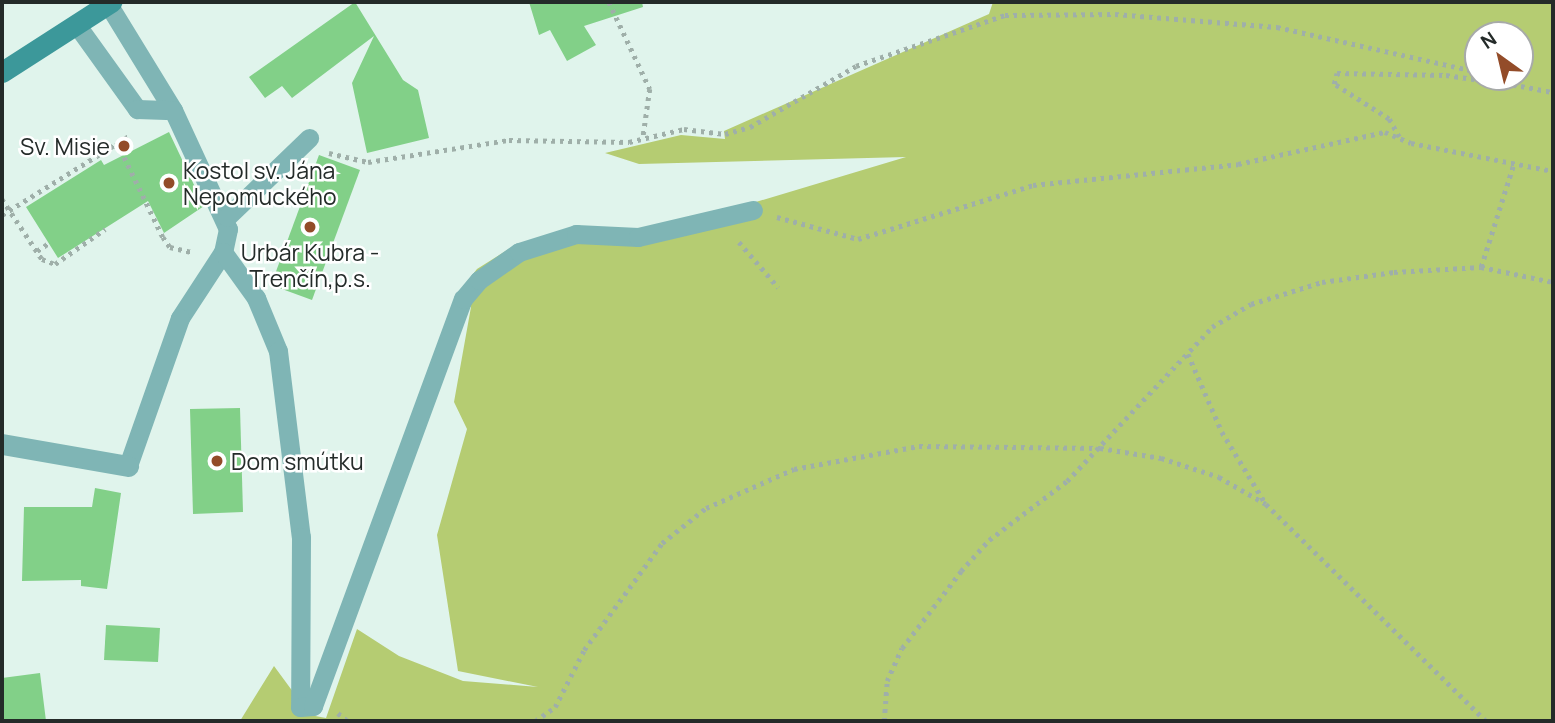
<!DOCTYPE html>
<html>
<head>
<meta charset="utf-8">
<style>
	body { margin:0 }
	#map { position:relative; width:1555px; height:723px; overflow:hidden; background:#e0f4ec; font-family:Manrope,sans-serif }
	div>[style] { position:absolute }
	.green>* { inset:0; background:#b5cc72 }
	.building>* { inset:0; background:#82d088 }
	.path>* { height:4.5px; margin-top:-2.25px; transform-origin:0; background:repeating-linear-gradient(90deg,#9fafa9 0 3.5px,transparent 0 8.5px) }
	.lane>* { height:19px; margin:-9.5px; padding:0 9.5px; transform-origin:9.5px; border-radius:9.5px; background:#7fb5b5 }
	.street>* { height:21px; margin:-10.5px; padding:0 10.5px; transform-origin:10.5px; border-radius:10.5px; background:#7fb5b5 }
	.secondary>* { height:21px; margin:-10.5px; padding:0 10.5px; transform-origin:10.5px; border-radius:10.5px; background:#3c989a }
	.dots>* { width:19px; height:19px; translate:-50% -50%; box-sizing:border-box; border:4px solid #fff; border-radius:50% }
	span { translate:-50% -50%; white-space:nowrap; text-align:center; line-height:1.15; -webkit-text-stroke:5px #fff; paint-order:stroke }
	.poi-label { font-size:23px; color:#242b29 }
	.right { translate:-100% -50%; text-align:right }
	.left { translate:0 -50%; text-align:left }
	.frame { position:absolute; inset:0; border:4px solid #242b29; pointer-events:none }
	.north { position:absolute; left:1464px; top:21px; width:70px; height:70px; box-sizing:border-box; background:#fff; border:2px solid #a7aaa9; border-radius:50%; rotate:326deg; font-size:19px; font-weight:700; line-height:28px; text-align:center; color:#242b29 }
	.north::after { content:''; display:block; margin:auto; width:24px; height:32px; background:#934c29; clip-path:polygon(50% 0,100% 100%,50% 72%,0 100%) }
</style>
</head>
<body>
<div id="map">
	<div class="green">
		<i style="clip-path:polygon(evenodd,993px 2px,1553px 2px,1553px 721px,240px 721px,274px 666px,310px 715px,326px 718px,357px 629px,399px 656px,463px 681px,538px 687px,458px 671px,437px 535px,467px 429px,454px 402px,471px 307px,454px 298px,477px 269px,512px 247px,686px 223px,906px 157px,639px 164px,605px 153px,681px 135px,725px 139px,724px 131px,989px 14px,993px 2px,1478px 35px,1520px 35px,1520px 77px,1478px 77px,1478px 35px)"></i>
	</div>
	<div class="building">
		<i style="clip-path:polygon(355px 2px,403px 80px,418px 90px,429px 138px,367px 153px,352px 83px,374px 36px,292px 98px,282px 86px,265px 98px,249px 77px)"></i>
		<i style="clip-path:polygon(529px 2px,642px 2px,643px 7px,584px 26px,596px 45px,567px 61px,550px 30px,539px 35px)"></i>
		<i style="clip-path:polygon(169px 132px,204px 206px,164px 233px,148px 201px,58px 258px,26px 207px,101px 160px,104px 165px)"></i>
		<i style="clip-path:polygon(319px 155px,360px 170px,312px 300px,271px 285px)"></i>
		<i style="clip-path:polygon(240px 408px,243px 512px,193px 514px,190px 409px)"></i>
		<i style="clip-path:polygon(95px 488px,121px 493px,107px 589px,81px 586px,81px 580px,22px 581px,24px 507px,92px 507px)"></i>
		<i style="clip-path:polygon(106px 625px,160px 628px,158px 662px,104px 660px)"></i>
		<i style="clip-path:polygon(40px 673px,46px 721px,2px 721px,2px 678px)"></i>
	</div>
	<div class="path">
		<i style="left:609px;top:2px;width:96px;rotate:64.8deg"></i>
		<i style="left:650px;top:89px;width:49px;rotate:98.1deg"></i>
		<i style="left:1494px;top:77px;width:17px;rotate:17deg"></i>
		<i style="left:1521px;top:86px;width:33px;rotate:11deg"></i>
		<i style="left:1399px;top:137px;width:21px;rotate:-119deg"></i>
		<i style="left:1389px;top:119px;width:65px;rotate:-147.5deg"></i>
		<i style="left:1334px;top:84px;width:11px;rotate:-75deg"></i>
		<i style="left:1337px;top:73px;width:109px;rotate:1.1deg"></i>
		<i style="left:1446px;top:75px;width:76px;rotate:8.3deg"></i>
		<i style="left:117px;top:142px;width:106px;rotate:64.2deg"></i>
		<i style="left:163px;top:237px;width:12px;rotate:55deg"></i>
		<i style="left:170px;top:247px;width:22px;rotate:13deg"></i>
		<i style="left:329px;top:153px;width:40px;rotate:13deg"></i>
		<i style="left:368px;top:162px;width:143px;rotate:-8.9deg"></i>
		<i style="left:509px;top:140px;width:120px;rotate:1deg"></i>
		<i style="left:629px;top:142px;width:57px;rotate:-13.3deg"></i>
		<i style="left:684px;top:129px;width:41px;rotate:7deg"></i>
		<i style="left:725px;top:134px;width:26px;rotate:-16deg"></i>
		<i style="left:750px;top:127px;width:122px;rotate:-29.9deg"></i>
		<i style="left:856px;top:66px;width:157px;rotate:-18.9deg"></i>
		<i style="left:1005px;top:15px;width:110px;rotate:-0.5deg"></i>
		<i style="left:1115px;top:14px;width:163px;rotate:4.6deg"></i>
		<i style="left:1277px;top:27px;width:206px;rotate:12.6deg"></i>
		<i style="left:2px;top:199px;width:72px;rotate:56.3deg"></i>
		<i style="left:42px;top:259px;width:14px;rotate:21deg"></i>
		<i style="left:55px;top:264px;width:61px;rotate:-35deg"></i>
		<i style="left:2px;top:215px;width:150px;rotate:-31.9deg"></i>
		<i style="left:777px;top:217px;width:84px;rotate:15.2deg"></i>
		<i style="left:858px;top:239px;width:183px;rotate:-17.1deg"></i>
		<i style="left:1033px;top:185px;width:206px;rotate:-5.8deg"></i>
		<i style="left:1238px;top:164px;width:150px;rotate:-12.3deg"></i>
		<i style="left:1385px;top:132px;width:28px;rotate:23deg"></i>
		<i style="left:1411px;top:143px;width:145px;rotate:11.2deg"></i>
		<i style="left:739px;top:242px;width:60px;rotate:49.1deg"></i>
		<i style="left:37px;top:251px;width:14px;rotate:-34deg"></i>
		<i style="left:1481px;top:267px;width:109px;rotate:-72.4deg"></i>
		<i style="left:1188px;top:354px;width:85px;rotate:66.4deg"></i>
		<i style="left:1222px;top:432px;width:84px;rotate:58.6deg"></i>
		<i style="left:1266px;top:504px;width:309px;rotate:44.6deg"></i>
		<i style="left:338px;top:713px;width:13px;rotate:39deg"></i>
		<i style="left:535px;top:721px;width:24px;rotate:-35deg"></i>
		<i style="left:555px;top:707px;width:64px;rotate:-63deg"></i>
		<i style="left:584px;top:650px;width:132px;rotate:-53.9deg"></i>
		<i style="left:662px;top:543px;width:56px;rotate:-38.5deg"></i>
		<i style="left:706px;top:508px;width:96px;rotate:-23.9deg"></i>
		<i style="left:794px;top:469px;width:127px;rotate:-10.4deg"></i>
		<i style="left:919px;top:446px;width:181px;rotate:0.6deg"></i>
		<i style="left:1100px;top:448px;width:62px;rotate:9.3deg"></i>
		<i style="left:1161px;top:458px;width:61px;rotate:18.1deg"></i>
		<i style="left:1219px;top:477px;width:54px;rotate:29.9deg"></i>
		<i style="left:884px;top:721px;width:40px;rotate:-85.7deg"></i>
		<i style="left:887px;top:681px;width:36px;rotate:-66deg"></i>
		<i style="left:902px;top:648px;width:97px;rotate:-52.5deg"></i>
		<i style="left:961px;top:571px;width:42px;rotate:-47.9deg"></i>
		<i style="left:989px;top:540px;width:98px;rotate:-37.1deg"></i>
		<i style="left:1067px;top:481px;width:212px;rotate:-46.7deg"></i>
		<i style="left:1212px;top:327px;width:45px;rotate:-30.5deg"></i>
		<i style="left:1251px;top:304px;width:74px;rotate:-17.2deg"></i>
		<i style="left:1322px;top:282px;width:73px;rotate:-7.9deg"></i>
		<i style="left:1394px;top:272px;width:87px;rotate:-3.3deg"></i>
		<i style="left:1481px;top:267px;width:74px;rotate:11.8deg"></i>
	</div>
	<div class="lane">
		<i style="left:108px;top:4px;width:124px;rotate:58.5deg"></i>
		<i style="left:173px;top:110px;width:131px;rotate:65.2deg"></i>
		<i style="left:228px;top:229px;width:24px;rotate:102deg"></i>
		<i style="left:223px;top:252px;width:79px;rotate:123.1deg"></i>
		<i style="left:180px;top:318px;width:157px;rotate:109.4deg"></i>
		<i style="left:76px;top:24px;width:105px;rotate:54.3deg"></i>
		<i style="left:137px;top:109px;width:36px;rotate:2deg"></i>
		<i style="left:227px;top:217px;width:114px;rotate:-43.9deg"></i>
		<i style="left:223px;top:252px;width:57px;rotate:54.3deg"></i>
		<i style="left:256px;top:298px;width:57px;rotate:67.5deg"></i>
		<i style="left:278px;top:351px;width:187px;rotate:83deg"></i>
		<i style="left:301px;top:537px;width:170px;rotate:90.3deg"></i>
		<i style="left:300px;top:707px;width:13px;rotate:-4deg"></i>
		<i style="left:313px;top:706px;width:434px;rotate:-69.8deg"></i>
		<i style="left:463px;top:299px;width:25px;rotate:-50deg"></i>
		<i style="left:479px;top:280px;width:49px;rotate:-35deg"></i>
		<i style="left:519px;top:252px;width:60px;rotate:-17.5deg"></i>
		<i style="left:576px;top:234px;width:62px;rotate:2.8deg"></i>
		<i style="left:638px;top:237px;width:118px;rotate:-13.2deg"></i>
	</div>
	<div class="street">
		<i style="left:2px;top:444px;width:128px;rotate:9.9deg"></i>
	</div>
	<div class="secondary">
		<i style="left:2px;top:72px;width:130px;rotate:-32.7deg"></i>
	</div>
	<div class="dots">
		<i style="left:124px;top:146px;background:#934c29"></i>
		<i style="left:169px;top:183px;background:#934c29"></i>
		<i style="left:310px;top:227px;background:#934c29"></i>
		<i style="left:217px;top:461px;background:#934c29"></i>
	</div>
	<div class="poi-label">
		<span class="right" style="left:110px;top:146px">Sv. Misie</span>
		<span class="left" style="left:183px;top:183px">Kostol sv. Jána<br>Nepomuckého</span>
		<span style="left:310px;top:265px">Urbár Kubra -<br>Trenčín,p.s.</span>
		<span class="left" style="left:231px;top:461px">Dom smútku</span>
	</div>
	<div class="frame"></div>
	<div class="north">N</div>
</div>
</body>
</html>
